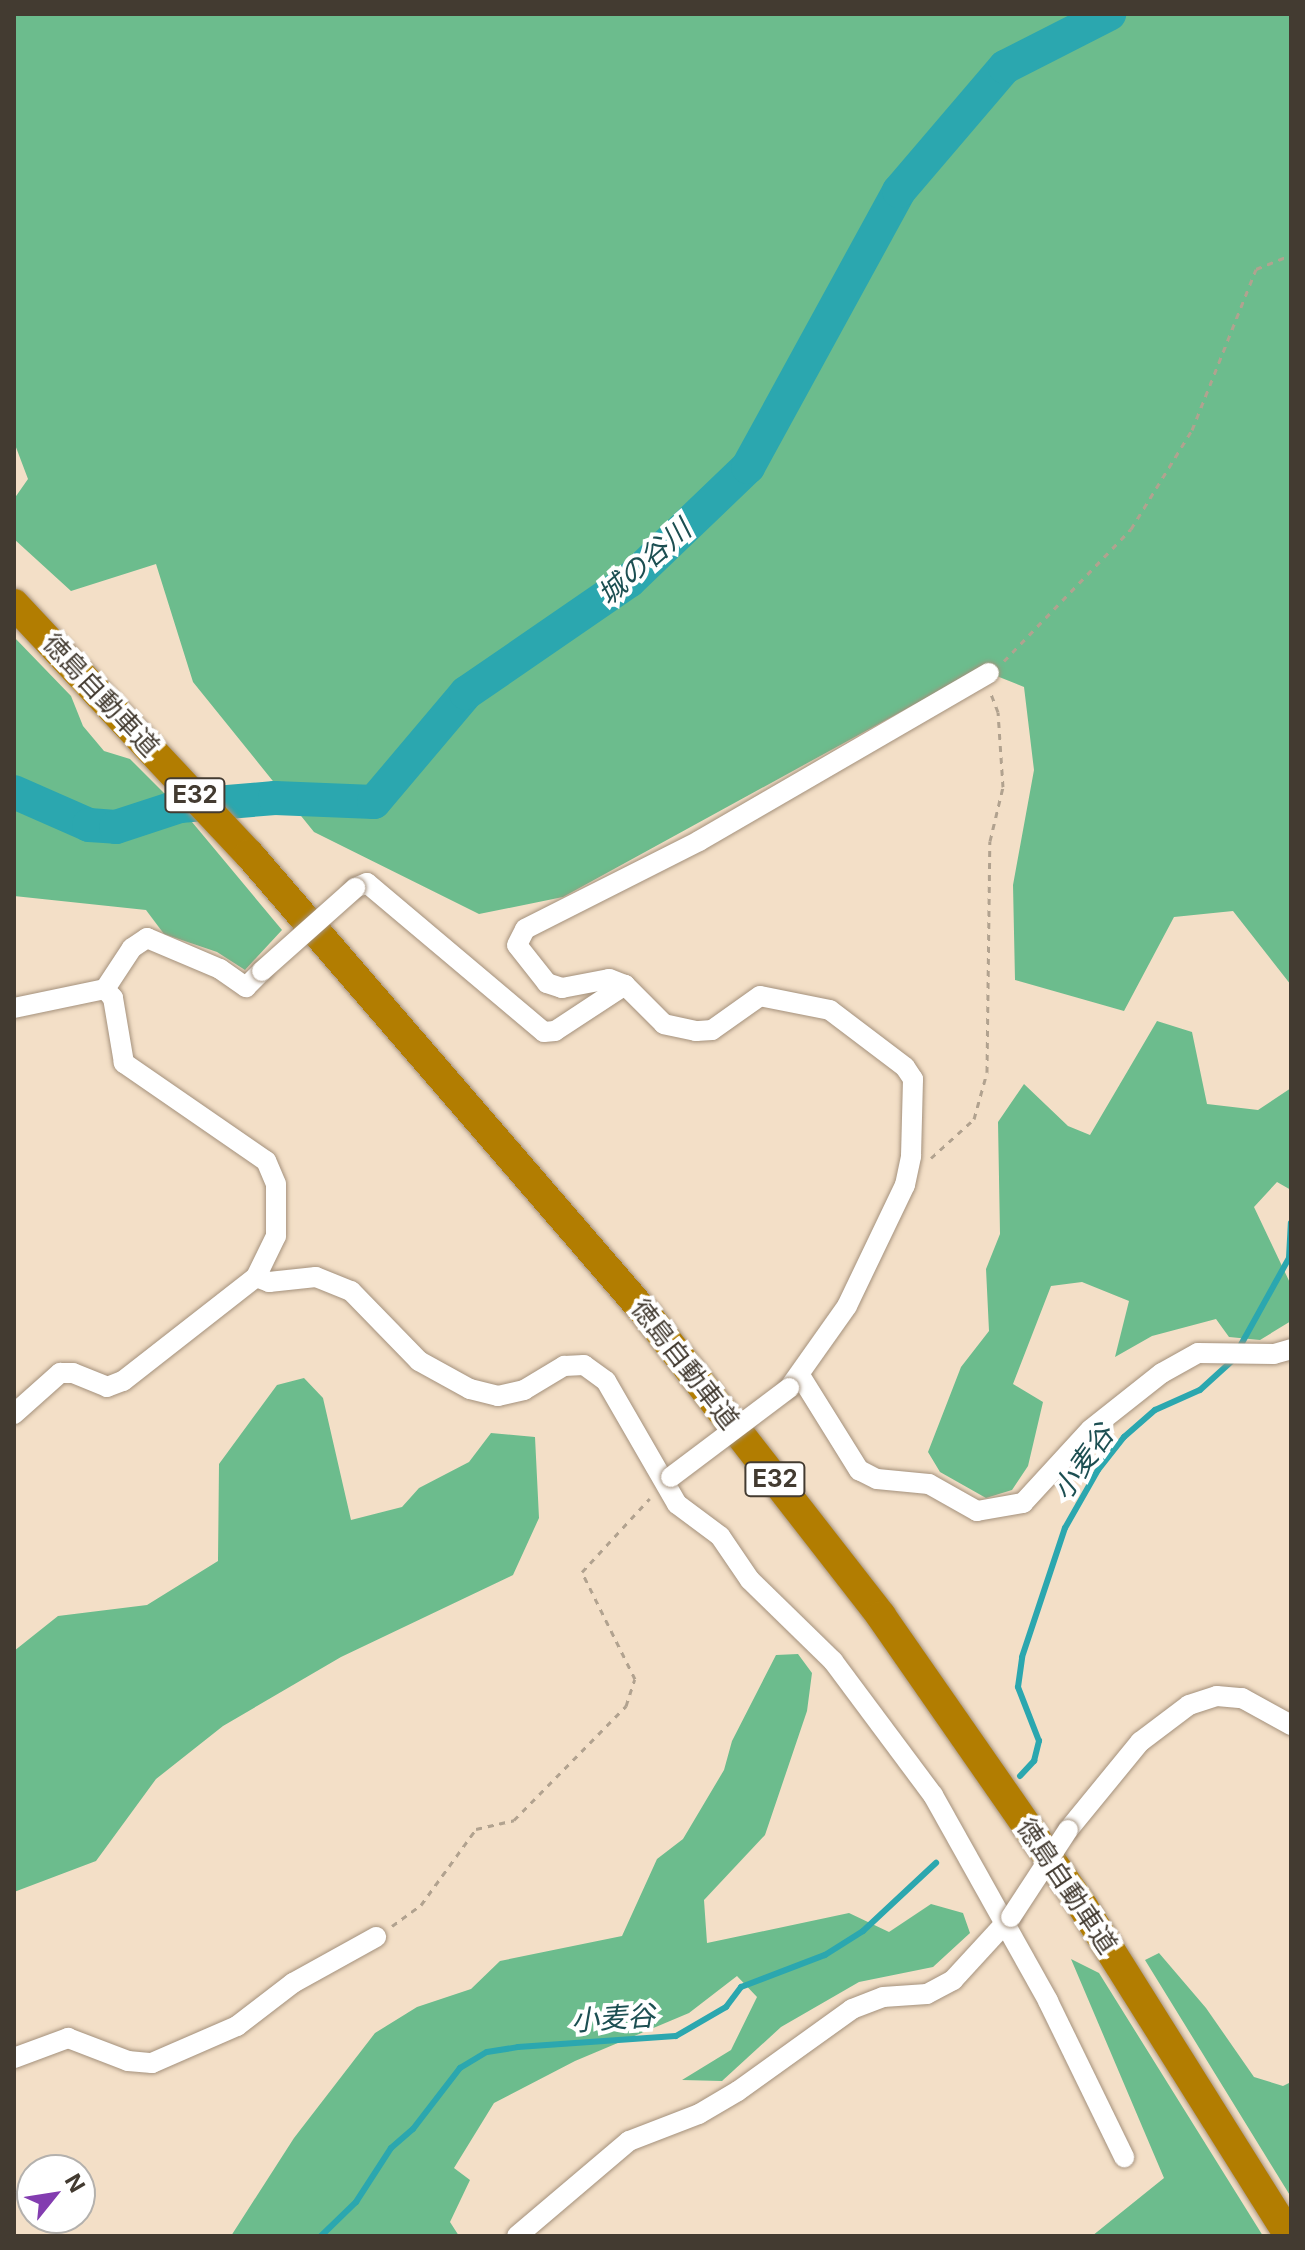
<!DOCTYPE html>
<html>
<head>
<meta charset="utf-8">
<style>
	body { margin:0 }
	#map { position:relative; width:1305px; height:2250px; overflow:hidden; background:#f3dfc7; font-family:Inter,"Noto Sans JP",sans-serif }
	div>[style] { position:absolute }
	.forest>* { inset:0; background:#6cbc8d }
	.stream>* { height:6px; margin:-3px; padding:0 3px; transform-origin:3px; border-radius:3px; background:#2ba7af }
	.river>* { height:34px; margin:-17px; padding:0 17px; transform-origin:17px; border-radius:17px; background:#2ba7af }
	.path>* { height:3px; margin-top:-1.5px; transform-origin:0; background:repeating-linear-gradient(90deg,#b1a28f 0 6px,transparent 0 12px) }
	.roads { filter:drop-shadow(0 0 2px #a4917c) drop-shadow(0 0 2px #a4917c) }
	.minor>* { height:20px; margin:-10px; padding:0 10px; transform-origin:10px; border-radius:10px; background:#fff }
	.highway>* { height:30px; margin:-15px; padding:0 15px; transform-origin:15px; border-radius:15px; background:#b27d01 }
	.bridges { filter:drop-shadow(0 0 2px #a4917c) drop-shadow(0 0 2px #a4917c) }
	.minor-bridge>* { height:20px; margin:-10px; padding:0 10px; transform-origin:10px; border-radius:10px; background:#fff }
	span { translate:-50% -50%; white-space:nowrap; text-align:center; line-height:1.15; -webkit-text-stroke:8px #fff; paint-order:stroke }
	.shield-label span { padding:2px 6px; background:#fff; border:2px solid; border-radius:6px; -webkit-text-stroke-width:0 }
	.shield-label { font-size:24px; color:#433b31; font-weight:700 }
	.street-label { font-size:26px; color:#433b31 }
	.water-label { font-size:28px; color:#1c4f52; font-style:italic }
	.frame { position:absolute; inset:0; border:16px solid #433b31; pointer-events:none }
	.north { position:absolute; left:16px; top:2154px; width:80px; height:80px; box-sizing:border-box; background:#fff; border:2px solid #b4b1ad; border-radius:50%; rotate:60deg; font-size:22px; font-weight:700; line-height:32px; text-align:center; color:#433b31 }
	.north::after { content:''; display:block; margin:auto; width:28px; height:36px; background:#833db0; clip-path:polygon(50% 0,100% 100%,50% 72%,0 100%) }
</style>
</head>
<body>
<div id="map">
	<div class="forest">
		<i style="clip-path:polygon(14px 14px,1291px 14px,1291px 985px,1233px 911px,1174px 917px,1124px 1011px,1015px 980px,1013px 885px,1034px 770px,1024px 687px,979px 669px,563px 897px,479px 914px,314px 832px,193px 682px,156px 564px,71px 591px,14px 539px,14px 499px,28px 479px,14px 442px)"></i>
		<i style="clip-path:polygon(14px 637px,71px 696px,83px 726px,104px 751px,130px 759px,187px 816px,282px 930px,245px 970px,217px 952px,164px 934px,146px 910px,14px 896px)"></i>
		<i style="clip-path:polygon(1157px 1021px,1192px 1032px,1207px 1104px,1258px 1110px,1291px 1088px,1291px 1190px,1277px 1182px,1254px 1207px,1291px 1285px,1291px 1321px,1260px 1340px,1229px 1337px,1216px 1319px,1152px 1336px,1115px 1357px,1129px 1301px,1082px 1282px,1051px 1286px,1013px 1384px,1043px 1402px,1028px 1466px,1012px 1490px,986px 1498px,940px 1472px,928px 1452px,961px 1367px,989px 1331px,986px 1269px,1000px 1234px,998px 1122px,1024px 1084px,1068px 1126px,1090px 1135px)"></i>
		<i style="clip-path:polygon(304px 1378px,323px 1398px,351px 1520px,402px 1507px,419px 1488px,469px 1462px,491px 1433px,535px 1437px,539px 1518px,513px 1575px,341px 1657px,223px 1726px,156px 1779px,96px 1861px,14px 1892px,14px 1651px,58px 1616px,147px 1605px,218px 1561px,219px 1464px,277px 1385px)"></i>
		<i style="clip-path:polygon(798px 1654px,812px 1673px,807px 1711px,765px 1835px,704px 1900px,707px 1943px,849px 1913px,889px 1932px,931px 1904px,963px 1913px,970px 1933px,933px 1967px,859px 1982px,781px 2027px,722px 2081px,682px 2080px,731px 2050px,757px 1997px,737px 1976px,689px 2013px,575px 2061px,494px 2103px,454px 2168px,470px 2180px,450px 2222px,459px 2236px,231px 2236px,294px 2138px,375px 2033px,417px 2007px,471px 1989px,500px 1961px,622px 1936px,657px 1859px,683px 1839px,724px 1770px,732px 1741px,776px 1655px)"></i>
		<i style="clip-path:polygon(1159px 1953px,1206px 2008px,1254px 2077px,1283px 2086px,1291px 2082px,1291px 2197px,1145px 1960px)"></i>
		<i style="clip-path:polygon(1071px 1959px,1099px 1973px,1263px 2236px,1092px 2236px,1164px 2178px)"></i>
	</div>
	<div class="stream">
		<i style="left:1238px;top:1350px;width:105px;rotate:-61deg"></i>
		<i style="left:1289px;top:1258px;width:35px;rotate:-87deg"></i>
		<i style="left:1020px;top:1776px;width:21px;rotate:-47deg"></i>
		<i style="left:1034px;top:1761px;width:21px;rotate:-76deg"></i>
		<i style="left:1039px;top:1741px;width:58px;rotate:-111.3deg"></i>
		<i style="left:1018px;top:1687px;width:30px;rotate:-82deg"></i>
		<i style="left:1022px;top:1657px;width:136px;rotate:-71.6deg"></i>
		<i style="left:1065px;top:1528px;width:67px;rotate:-60.4deg"></i>
		<i style="left:1098px;top:1470px;width:42px;rotate:-51.8deg"></i>
		<i style="left:1124px;top:1437px;width:41px;rotate:-41.1deg"></i>
		<i style="left:1155px;top:1410px;width:49px;rotate:-24deg"></i>
		<i style="left:1200px;top:1390px;width:45px;rotate:-42.3deg"></i>
		<i style="left:321px;top:2236px;width:49px;rotate:-44.2deg"></i>
		<i style="left:356px;top:2202px;width:64px;rotate:-57.1deg"></i>
		<i style="left:391px;top:2148px;width:29px;rotate:-41deg"></i>
		<i style="left:413px;top:2129px;width:77px;rotate:-52.4deg"></i>
		<i style="left:460px;top:2068px;width:31px;rotate:-31deg"></i>
		<i style="left:487px;top:2052px;width:31px;rotate:-9deg"></i>
		<i style="left:518px;top:2047px;width:158px;rotate:-4deg"></i>
		<i style="left:676px;top:2036px;width:58px;rotate:-30.1deg"></i>
		<i style="left:726px;top:2007px;width:25px;rotate:-53deg"></i>
		<i style="left:741px;top:1987px;width:90px;rotate:-20.9deg"></i>
		<i style="left:825px;top:1955px;width:45px;rotate:-32.3deg"></i>
		<i style="left:863px;top:1931px;width:100px;rotate:-43deg"></i>
	</div>
	<div class="river">
		<i style="left:14px;top:792px;width:82px;rotate:23.7deg"></i>
		<i style="left:89px;top:825px;width:27px;rotate:4deg"></i>
		<i style="left:116px;top:827px;width:67px;rotate:-18.2deg"></i>
		<i style="left:180px;top:806px;width:95px;rotate:-4.8deg"></i>
		<i style="left:275px;top:798px;width:99px;rotate:2.3deg"></i>
		<i style="left:374px;top:802px;width:143px;rotate:-49.8deg"></i>
		<i style="left:466px;top:693px;width:198px;rotate:-34.5deg"></i>
		<i style="left:629px;top:581px;width:165px;rotate:-43.8deg"></i>
		<i style="left:748px;top:467px;width:315px;rotate:-61.3deg"></i>
		<i style="left:899px;top:191px;width:163px;rotate:-49.5deg"></i>
		<i style="left:1005px;top:67px;width:117px;rotate:-27deg"></i>
	</div>
	<div class="path">
		<i style="left:1004px;top:661px;width:183px;rotate:-46.1deg"></i>
		<i style="left:1131px;top:529px;width:116px;rotate:-58.4deg"></i>
		<i style="left:1192px;top:430px;width:173px;rotate:-68.3deg"></i>
		<i style="left:1256px;top:269px;width:38px;rotate:-22deg"></i>
		<i style="left:931px;top:1158px;width:58px;rotate:-42.2deg"></i>
		<i style="left:974px;top:1119px;width:49px;rotate:-74.5deg"></i>
		<i style="left:987px;top:1072px;width:231px;rotate:-89.3deg"></i>
		<i style="left:990px;top:841px;width:56px;rotate:-76.5deg"></i>
		<i style="left:1003px;top:787px;width:75px;rotate:-93.8deg"></i>
		<i style="left:998px;top:712px;width:19px;rotate:-111deg"></i>
		<i style="left:392px;top:1926px;width:36px;rotate:-36deg"></i>
		<i style="left:421px;top:1905px;width:94px;rotate:-54.1deg"></i>
		<i style="left:476px;top:1829px;width:39px;rotate:-13deg"></i>
		<i style="left:514px;top:1820px;width:160px;rotate:-45.5deg"></i>
		<i style="left:626px;top:1706px;width:28px;rotate:-72deg"></i>
		<i style="left:635px;top:1679px;width:119px;rotate:-116.4deg"></i>
		<i style="left:582px;top:1572px;width:100px;rotate:-47.4deg"></i>
	</div>
	<div class="roads">
		<div class="minor">
			<i style="left:355px;top:888px;width:13px;rotate:-23deg"></i>
			<i style="left:367px;top:883px;width:231px;rotate:40.1deg"></i>
			<i style="left:544px;top:1032px;width:11px;rotate:-5deg"></i>
			<i style="left:555px;top:1031px;width:84px;rotate:-33.3deg"></i>
			<i style="left:14px;top:1008px;width:93px;rotate:-11.8deg"></i>
			<i style="left:105px;top:989px;width:49px;rotate:-56.6deg"></i>
			<i style="left:132px;top:948px;width:18px;rotate:-34deg"></i>
			<i style="left:147px;top:938px;width:79px;rotate:23deg"></i>
			<i style="left:220px;top:969px;width:32px;rotate:35deg"></i>
			<i style="left:246px;top:987px;width:23px;rotate:-45deg"></i>
			<i style="left:256px;top:1277px;width:14px;rotate:21deg"></i>
			<i style="left:269px;top:1282px;width:47px;rotate:-6.1deg"></i>
			<i style="left:316px;top:1277px;width:38px;rotate:22deg"></i>
			<i style="left:351px;top:1291px;width:98px;rotate:45.8deg"></i>
			<i style="left:419px;top:1361px;width:58px;rotate:28.8deg"></i>
			<i style="left:470px;top:1389px;width:29px;rotate:14deg"></i>
			<i style="left:498px;top:1396px;width:27px;rotate:-13deg"></i>
			<i style="left:524px;top:1390px;width:47px;rotate:-31deg"></i>
			<i style="left:564px;top:1366px;width:20px;rotate:-3deg"></i>
			<i style="left:584px;top:1365px;width:27px;rotate:36deg"></i>
			<i style="left:606px;top:1381px;width:142px;rotate:60deg"></i>
			<i style="left:677px;top:1504px;width:54px;rotate:36.7deg"></i>
			<i style="left:720px;top:1536px;width:53px;rotate:55.7deg"></i>
			<i style="left:750px;top:1580px;width:116px;rotate:44.3deg"></i>
			<i style="left:833px;top:1661px;width:167px;rotate:53.3deg"></i>
			<i style="left:933px;top:1795px;width:236px;rotate:60.8deg"></i>
			<i style="left:1048px;top:2001px;width:174px;rotate:64deg"></i>
			<i style="left:801px;top:1377px;width:110px;rotate:58.1deg"></i>
			<i style="left:859px;top:1470px;width:20px;rotate:27deg"></i>
			<i style="left:877px;top:1479px;width:52px;rotate:5.5deg"></i>
			<i style="left:929px;top:1484px;width:55px;rotate:29.4deg"></i>
			<i style="left:977px;top:1511px;width:47px;rotate:-9.9deg"></i>
			<i style="left:1023px;top:1503px;width:100px;rotate:-47.4deg"></i>
			<i style="left:1091px;top:1429px;width:90px;rotate:-38.3deg"></i>
			<i style="left:1162px;top:1373px;width:41px;rotate:-29.1deg"></i>
			<i style="left:1198px;top:1353px;width:76px;rotate:0.8deg"></i>
			<i style="left:1274px;top:1354px;width:18px;rotate:-16deg"></i>
			<i style="left:789px;top:1388px;width:100px;rotate:-54.7deg"></i>
			<i style="left:847px;top:1306px;width:134px;rotate:-64.4deg"></i>
			<i style="left:905px;top:1185px;width:30px;rotate:-78deg"></i>
			<i style="left:911px;top:1156px;width:77px;rotate:-88.5deg"></i>
			<i style="left:913px;top:1079px;width:14px;rotate:-124deg"></i>
			<i style="left:905px;top:1067px;width:94px;rotate:-142.8deg"></i>
			<i style="left:830px;top:1010px;width:71px;rotate:-168.7deg"></i>
			<i style="left:760px;top:996px;width:59px;rotate:144.7deg"></i>
			<i style="left:712px;top:1030px;width:16px;rotate:176deg"></i>
			<i style="left:696px;top:1031px;width:33px;rotate:-168deg"></i>
			<i style="left:664px;top:1024px;width:55px;rotate:-135deg"></i>
			<i style="left:625px;top:985px;width:17px;rotate:-159deg"></i>
			<i style="left:609px;top:979px;width:48px;rotate:169.2deg"></i>
			<i style="left:562px;top:988px;width:16px;rotate:-162deg"></i>
			<i style="left:547px;top:983px;width:48px;rotate:-128.3deg"></i>
			<i style="left:517px;top:945px;width:18px;rotate:-63deg"></i>
			<i style="left:525px;top:929px;width:195px;rotate:-26.8deg"></i>
			<i style="left:699px;top:841px;width:335px;rotate:-30.1deg"></i>
			<i style="left:14px;top:1414px;width:62px;rotate:-41.7deg"></i>
			<i style="left:60px;top:1373px;width:13px"></i>
			<i style="left:73px;top:1373px;width:37px;rotate:22deg"></i>
			<i style="left:107px;top:1387px;width:17px;rotate:-21deg"></i>
			<i style="left:123px;top:1381px;width:169px;rotate:-38deg"></i>
			<i style="left:256px;top:1277px;width:46px;rotate:-64deg"></i>
			<i style="left:276px;top:1236px;width:52px;rotate:-90deg"></i>
			<i style="left:276px;top:1184px;width:25px;rotate:-113deg"></i>
			<i style="left:266px;top:1161px;width:173px;rotate:-145.4deg"></i>
			<i style="left:124px;top:1063px;width:66px;rotate:-99.6deg"></i>
			<i style="left:113px;top:998px;width:12px;rotate:-132deg"></i>
			<i style="left:1068px;top:1830px;width:114px;rotate:-50.7deg"></i>
			<i style="left:1140px;top:1742px;width:61px;rotate:-37.1deg"></i>
			<i style="left:1189px;top:1705px;width:29px;rotate:-18deg"></i>
			<i style="left:1217px;top:1696px;width:25px;rotate:5deg"></i>
			<i style="left:1242px;top:1698px;width:56px;rotate:28.9deg"></i>
			<i style="left:14px;top:2058px;width:58px;rotate:-20.3deg"></i>
			<i style="left:68px;top:2038px;width:64px;rotate:21deg"></i>
			<i style="left:128px;top:2061px;width:24px;rotate:5deg"></i>
			<i style="left:152px;top:2063px;width:93px;rotate:-23.5deg"></i>
			<i style="left:237px;top:2026px;width:71px;rotate:-37.5deg"></i>
			<i style="left:293px;top:1983px;width:95px;rotate:-29deg"></i>
			<i style="left:517px;top:2236px;width:147px;rotate:-40.3deg"></i>
			<i style="left:629px;top:2141px;width:75px;rotate:-21.1deg"></i>
			<i style="left:699px;top:2114px;width:45px;rotate:-30.5deg"></i>
			<i style="left:738px;top:2091px;width:140px;rotate:-35.7deg"></i>
			<i style="left:852px;top:2009px;width:33px;rotate:-21deg"></i>
			<i style="left:883px;top:1997px;width:44px;rotate:-3.9deg"></i>
			<i style="left:927px;top:1994px;width:30px;rotate:-28deg"></i>
			<i style="left:953px;top:1980px;width:86px;rotate:-47.4deg"></i>
		</div>
		<div class="highway">
			<i style="left:14px;top:604px;width:343px;rotate:46.8deg"></i>
			<i style="left:249px;top:854px;width:609px;rotate:49.19deg"></i>
			<i style="left:647px;top:1315px;width:381px;rotate:52.1deg"></i>
			<i style="left:881px;top:1616px;width:354px;rotate:55.2deg"></i>
			<i style="left:1083px;top:1907px;width:388px;rotate:57.9deg"></i>
		</div>
	</div>
	<div class="bridges">
		<div class="minor-bridge">
			<i style="left:262px;top:971px;width:125px;rotate:-41.7deg"></i>
			<i style="left:671px;top:1477px;width:148px;rotate:-37deg"></i>
			<i style="left:1011px;top:1917px;width:104px;rotate:-56.8deg"></i>
		</div>
	</div>
	<div class="shield-label">
		<span style="left:195px;top:795px">E32</span>
		<span style="left:775px;top:1479px">E32</span>
	</div>
	<div class="street-label">
		<span style="left:101px;top:695px;rotate:47deg">徳島自動車道</span>
		<span style="left:685px;top:1364px;rotate:52deg">徳島自動車道</span>
		<span style="left:1067px;top:1886px;rotate:56deg">徳島自動車道</span>
	</div>
	<div class="water-label">
		<span style="left:644px;top:562px;rotate:-41deg">城の谷川</span>
		<span style="left:1083px;top:1462px;rotate:-55deg">小麦谷</span>
		<span style="left:613px;top:2018px;rotate:-4deg">小麦谷</span>
	</div>
	<div class="frame"></div>
	<div class="north">N</div>
</div>
</body>
</html>
